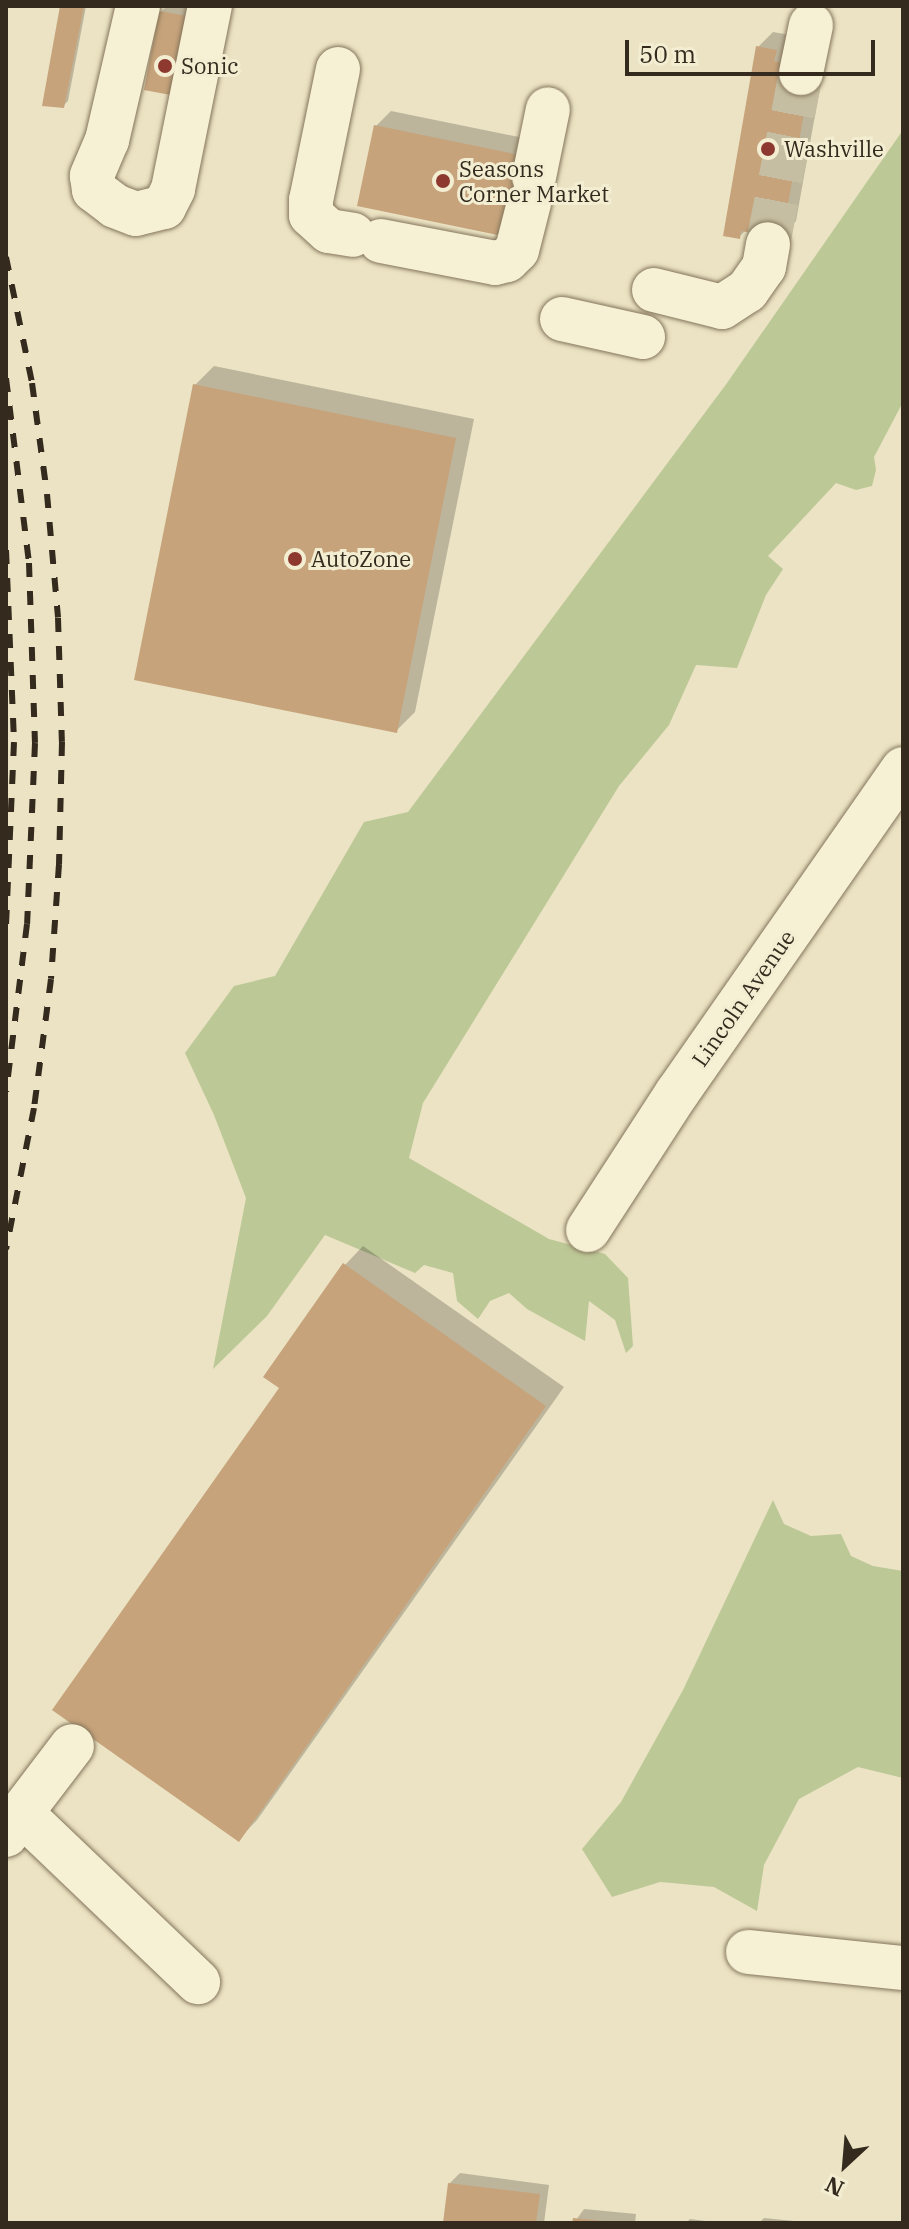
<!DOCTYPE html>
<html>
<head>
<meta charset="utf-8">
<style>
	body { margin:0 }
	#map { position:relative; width:909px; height:2229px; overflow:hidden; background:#ebe3c3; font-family:"IBM Plex Serif",serif }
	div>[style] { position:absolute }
	.green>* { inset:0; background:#bdc897 }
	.shadow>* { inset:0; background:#0003 }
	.building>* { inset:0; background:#c6a37b }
	.minor-tunnel>* { height:44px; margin-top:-22px; transform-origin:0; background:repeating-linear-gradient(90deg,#c6bea2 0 44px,transparent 0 66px) }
	.roads { filter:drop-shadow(0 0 2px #84755b) drop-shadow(0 0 2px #84755b) }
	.minor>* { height:44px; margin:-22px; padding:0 22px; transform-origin:22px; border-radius:22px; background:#f6f0d5 }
	.rail>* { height:6px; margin-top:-3px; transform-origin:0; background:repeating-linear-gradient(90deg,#342b1e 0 14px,transparent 0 28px) }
	.dots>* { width:22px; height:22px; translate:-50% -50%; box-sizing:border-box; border:4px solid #f3edd2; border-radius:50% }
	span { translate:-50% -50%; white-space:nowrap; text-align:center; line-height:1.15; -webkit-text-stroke:6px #f3edd2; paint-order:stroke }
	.poi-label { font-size:22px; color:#342b1e }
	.left { translate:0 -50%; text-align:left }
	.street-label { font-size:22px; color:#342b1e }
	.frame { position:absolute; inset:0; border:8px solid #342b1e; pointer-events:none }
	.north { position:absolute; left:805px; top:2125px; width:80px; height:80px; -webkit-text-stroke:6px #f3edd2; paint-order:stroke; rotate:206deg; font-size:22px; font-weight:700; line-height:32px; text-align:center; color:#342b1e }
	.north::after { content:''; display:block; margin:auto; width:28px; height:36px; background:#342b1e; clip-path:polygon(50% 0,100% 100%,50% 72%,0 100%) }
	.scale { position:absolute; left:625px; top:40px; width:250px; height:36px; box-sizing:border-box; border:4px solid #342b1e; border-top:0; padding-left:10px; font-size:24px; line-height:28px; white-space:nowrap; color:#342b1e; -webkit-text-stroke:6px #f3edd2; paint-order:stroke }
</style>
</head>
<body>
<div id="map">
	<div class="green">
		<i style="clip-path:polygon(903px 130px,903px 402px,874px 457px,876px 470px,872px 486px,856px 490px,836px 483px,768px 556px,783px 569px,766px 595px,737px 668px,696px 665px,669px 725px,619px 786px,423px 1103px,409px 1158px,549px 1239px,605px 1254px,628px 1278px,633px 1346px,626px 1353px,615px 1320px,589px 1301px,585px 1341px,527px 1309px,509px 1293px,490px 1301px,478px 1319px,457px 1301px,453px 1273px,424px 1265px,415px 1273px,325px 1235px,267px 1316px,213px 1369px,246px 1198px,214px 1115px,185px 1053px,234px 986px,275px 976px,364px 822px,408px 812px,727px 383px)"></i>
		<i style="clip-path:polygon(773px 1500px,784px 1524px,811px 1536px,841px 1534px,851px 1556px,873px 1566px,903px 1571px,903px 1778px,858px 1767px,799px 1799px,764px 1865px,757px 1911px,714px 1887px,672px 1883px,660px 1882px,612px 1897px,582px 1849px,621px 1802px,683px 1690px)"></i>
	</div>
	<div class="shadow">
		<i style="clip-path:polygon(63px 6px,86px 6px,68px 101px,63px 106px)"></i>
		<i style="clip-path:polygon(167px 6px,193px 6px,185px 84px,161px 12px)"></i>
		<i style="clip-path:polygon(773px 32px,790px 35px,826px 54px,796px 221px,781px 236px,747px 229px,739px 237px,758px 47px)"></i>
		<i style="clip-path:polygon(391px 111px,543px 142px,527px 221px,376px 126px)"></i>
		<i style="clip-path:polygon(214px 366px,474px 419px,415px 712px,396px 731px,195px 385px)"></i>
		<i style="clip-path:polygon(363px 1246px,564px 1387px,257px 1820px,239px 1839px,282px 1387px,345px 1265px)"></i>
		<i style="clip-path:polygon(460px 2173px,549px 2185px,544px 2223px,445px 2223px,450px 2183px)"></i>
		<i style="clip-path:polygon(584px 2209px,636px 2214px,635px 2223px,574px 2223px)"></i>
		<i style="clip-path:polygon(764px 2218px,794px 2221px,794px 2223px,759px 2223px)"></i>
		<i style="clip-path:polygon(690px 2219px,721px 2223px,686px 2223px)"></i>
	</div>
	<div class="building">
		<i style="clip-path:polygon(60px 6px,84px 6px,64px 108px,42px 106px)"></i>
		<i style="clip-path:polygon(159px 11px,199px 18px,176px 96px,144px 90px)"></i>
		<i style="clip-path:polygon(756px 46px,777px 50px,774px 61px,812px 68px,782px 238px,741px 231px,740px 239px,723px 236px)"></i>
		<i style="clip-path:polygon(374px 125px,529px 157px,512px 238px,357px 206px)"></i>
		<i style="clip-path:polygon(193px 384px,456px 438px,397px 733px,134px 680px)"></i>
		<i style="clip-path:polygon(343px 1263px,546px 1406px,239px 1842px,52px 1710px,279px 1388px,263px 1377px)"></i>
		<i style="clip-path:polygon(448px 2183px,540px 2194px,536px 2223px,443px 2223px)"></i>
		<i style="clip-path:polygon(573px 2218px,603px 2221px,602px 2223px,572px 2223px)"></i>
	</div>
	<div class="minor-tunnel">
		<i style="left:768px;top:244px;width:174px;rotate:-79.1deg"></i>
	</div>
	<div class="roads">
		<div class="minor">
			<i style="left:138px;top:6px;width:138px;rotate:103deg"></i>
			<i style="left:107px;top:140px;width:39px;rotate:113deg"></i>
			<i style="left:92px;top:176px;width:14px;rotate:82deg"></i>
			<i style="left:94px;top:190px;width:26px;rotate:37deg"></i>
			<i style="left:115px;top:206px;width:22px;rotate:21deg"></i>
			<i style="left:136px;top:214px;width:29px;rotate:-14deg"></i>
			<i style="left:164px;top:207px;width:20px;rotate:-63deg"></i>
			<i style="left:173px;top:189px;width:187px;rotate:-78.6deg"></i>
			<i style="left:338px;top:69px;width:134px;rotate:101.6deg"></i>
			<i style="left:311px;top:200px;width:15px;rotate:90deg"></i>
			<i style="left:311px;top:215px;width:24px;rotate:42deg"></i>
			<i style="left:329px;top:231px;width:24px;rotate:9deg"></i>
			<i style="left:801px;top:73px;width:49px;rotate:-78.2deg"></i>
			<i style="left:534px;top:177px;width:69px;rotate:-78.4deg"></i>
			<i style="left:381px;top:241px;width:116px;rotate:10.9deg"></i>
			<i style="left:495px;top:263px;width:12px;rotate:-14deg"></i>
			<i style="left:507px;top:260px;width:14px;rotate:-45deg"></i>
			<i style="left:517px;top:250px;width:49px;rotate:-75.7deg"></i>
			<i style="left:654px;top:290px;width:70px;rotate:14deg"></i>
			<i style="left:722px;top:307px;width:30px;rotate:-33deg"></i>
			<i style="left:747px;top:291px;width:29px;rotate:-55deg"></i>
			<i style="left:764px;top:267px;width:23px;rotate:-80deg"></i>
			<i style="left:562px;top:319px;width:83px;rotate:12.5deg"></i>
			<i style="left:588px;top:1230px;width:163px;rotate:-57deg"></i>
			<i style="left:677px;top:1093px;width:395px;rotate:-55.1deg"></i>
			<i style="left:21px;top:1813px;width:84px;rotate:-52.7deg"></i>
			<i style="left:6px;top:1835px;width:27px;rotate:-56deg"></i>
			<i style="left:21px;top:1813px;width:245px;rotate:43.7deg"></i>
			<i style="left:748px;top:1952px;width:156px;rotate:5.9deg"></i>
		</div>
	</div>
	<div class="rail">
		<i style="left:6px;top:257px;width:129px;rotate:78.3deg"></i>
		<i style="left:32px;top:383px;width:112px;rotate:82.3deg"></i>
		<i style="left:47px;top:494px;width:124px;rotate:84.9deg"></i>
		<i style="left:58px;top:618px;width:124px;rotate:88.2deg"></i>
		<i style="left:62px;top:742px;width:122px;rotate:91.4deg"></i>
		<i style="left:59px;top:864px;width:115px;rotate:94deg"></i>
		<i style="left:51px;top:979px;width:130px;rotate:97.5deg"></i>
		<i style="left:34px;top:1108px;width:144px;rotate:101.2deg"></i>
		<i style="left:6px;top:378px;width:186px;rotate:82.9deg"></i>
		<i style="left:29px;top:563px;width:180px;rotate:88.1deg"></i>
		<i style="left:35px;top:743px;width:181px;rotate:92.5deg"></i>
		<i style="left:27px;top:924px;width:169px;rotate:97.1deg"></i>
		<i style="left:6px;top:550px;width:192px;rotate:87.6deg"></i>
		<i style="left:14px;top:742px;width:185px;rotate:92.5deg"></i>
	</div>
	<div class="dots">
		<i style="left:165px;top:66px;background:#8e392f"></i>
		<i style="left:768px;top:149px;background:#8e392f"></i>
		<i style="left:443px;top:181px;background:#8e392f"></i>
		<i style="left:295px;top:559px;background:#8e392f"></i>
	</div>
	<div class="poi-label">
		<span class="left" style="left:181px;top:66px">Sonic</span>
		<span class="left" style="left:784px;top:149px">Washville</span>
		<span class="left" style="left:459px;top:181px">Seasons<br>Corner Market</span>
		<span class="left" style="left:311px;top:559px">AutoZone</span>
	</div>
	<div class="street-label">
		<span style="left:743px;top:998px;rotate:-55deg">Lincoln Avenue</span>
	</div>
	<div class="frame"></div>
	<div class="north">N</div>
	<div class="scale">50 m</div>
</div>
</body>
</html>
